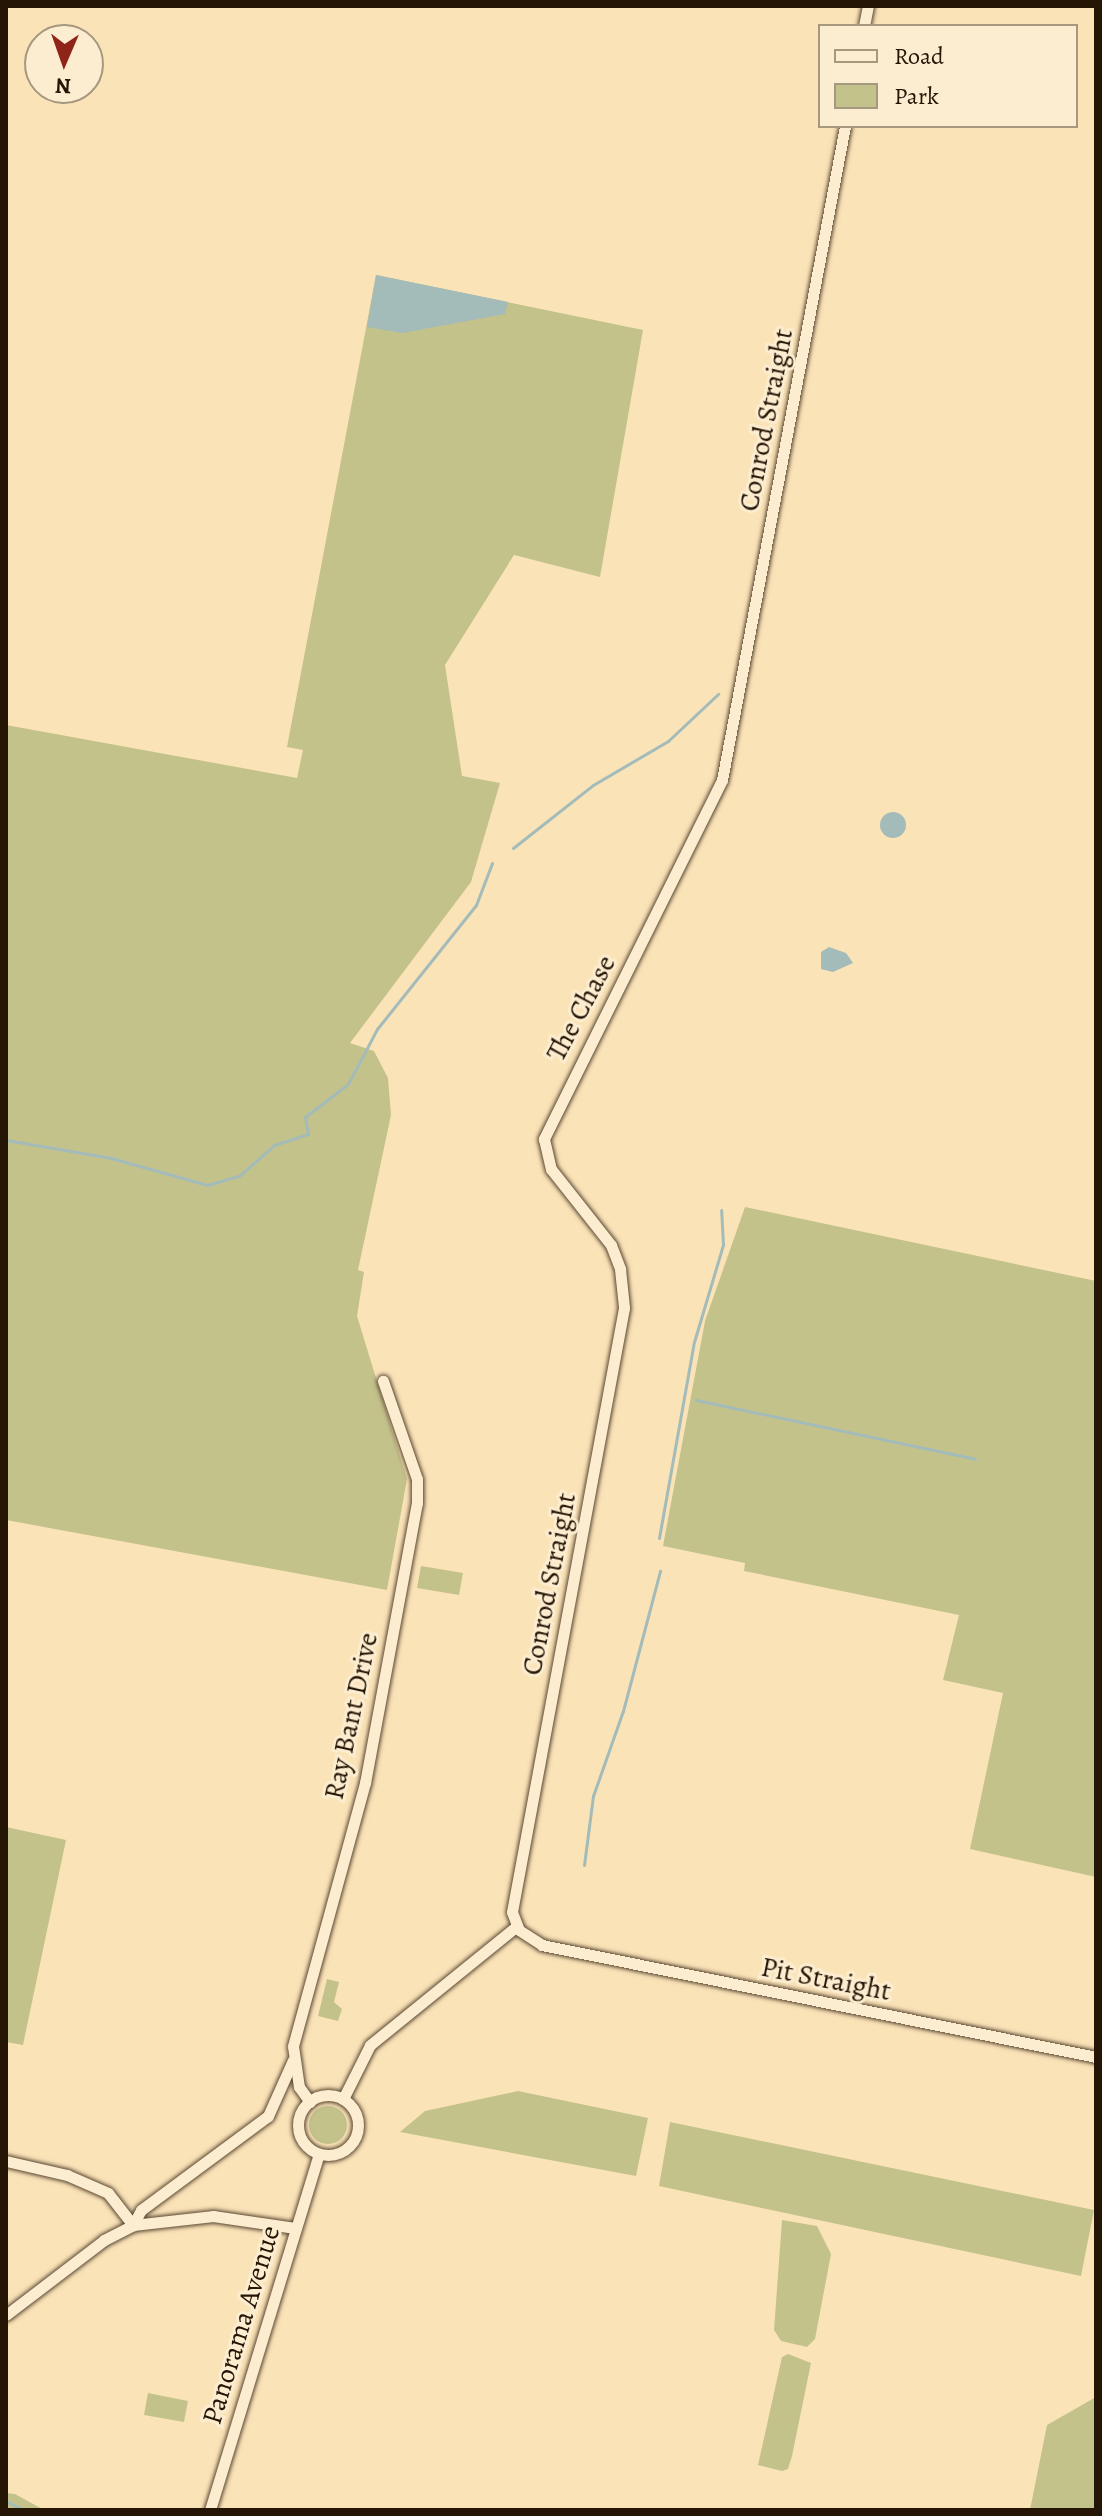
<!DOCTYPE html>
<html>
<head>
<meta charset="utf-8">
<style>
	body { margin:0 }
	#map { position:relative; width:1102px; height:2516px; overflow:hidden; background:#fbe3b8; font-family:Alegreya,serif }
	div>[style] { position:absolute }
	.green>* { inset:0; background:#c4c28b }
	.round { border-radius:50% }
	.water>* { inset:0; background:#a3bbb9 }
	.stream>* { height:3px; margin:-1.5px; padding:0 1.5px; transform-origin:1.5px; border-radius:1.5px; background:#a3bbb9 }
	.roads { filter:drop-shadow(0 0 2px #5a4832) drop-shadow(0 0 2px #5a4832) }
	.minor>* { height:11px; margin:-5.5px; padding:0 5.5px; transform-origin:5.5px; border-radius:5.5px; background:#fcedd1 }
	.minor>.ring { margin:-5.5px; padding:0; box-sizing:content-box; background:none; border:11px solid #fcedd1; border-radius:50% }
	span { translate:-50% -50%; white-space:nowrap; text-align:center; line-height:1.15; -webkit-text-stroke:6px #fcedd1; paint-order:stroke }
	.street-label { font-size:28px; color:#251505 }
	.frame { position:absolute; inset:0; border:8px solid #251505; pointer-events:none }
	.legend { position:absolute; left:818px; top:24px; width:260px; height:104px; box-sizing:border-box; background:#fcedd1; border:2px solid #a6977f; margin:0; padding:10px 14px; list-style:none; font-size:24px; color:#251505 }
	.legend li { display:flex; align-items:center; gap:16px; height:40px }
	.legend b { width:40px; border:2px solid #a6977f }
	.north { position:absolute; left:24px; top:24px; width:80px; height:80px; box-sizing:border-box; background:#fcedd1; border:2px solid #a6977f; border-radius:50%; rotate:182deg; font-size:22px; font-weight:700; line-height:32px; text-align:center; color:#251505 }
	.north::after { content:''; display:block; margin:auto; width:28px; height:36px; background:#8f2418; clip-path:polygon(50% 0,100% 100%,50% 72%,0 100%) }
</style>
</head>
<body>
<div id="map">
	<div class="green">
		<i style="clip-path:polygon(376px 275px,643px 330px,600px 577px,514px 555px,445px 665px,462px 776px,500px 783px,471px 882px,350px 1043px,374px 1051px,388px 1078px,391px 1115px,358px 1270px,364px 1272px,357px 1316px,407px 1479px,387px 1590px,6px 1520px,6px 725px,297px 778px,303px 750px,287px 747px)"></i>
		<i style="clip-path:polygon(745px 1207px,1096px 1281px,1096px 1877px,970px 1849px,1003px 1693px,943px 1680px,959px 1615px,744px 1571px,745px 1563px,663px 1546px,705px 1321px)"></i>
		<i style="clip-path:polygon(421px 1566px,463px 1573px,459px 1595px,417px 1588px)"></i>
		<i style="clip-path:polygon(6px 1827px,66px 1840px,23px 2045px,6px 2042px)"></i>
		<i style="clip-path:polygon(327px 1979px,339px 1982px,334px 2002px,342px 2009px,338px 2021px,318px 2016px)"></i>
		<i style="clip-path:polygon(518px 2091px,648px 2118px,636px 2176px,400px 2132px,425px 2111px)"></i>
		<i class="round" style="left:309px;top:2106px;width:38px;height:38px"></i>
		<i style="clip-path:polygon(670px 2122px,1094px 2210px,1081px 2276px,659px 2186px)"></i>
		<i style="clip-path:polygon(782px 2220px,817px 2226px,831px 2254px,815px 2339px,807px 2347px,781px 2341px,774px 2330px)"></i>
		<i style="clip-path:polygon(788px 2354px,811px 2363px,792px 2456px,788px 2469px,782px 2471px,758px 2465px,782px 2357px)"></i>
		<i style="clip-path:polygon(148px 2393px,188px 2401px,184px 2422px,144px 2415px)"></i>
		<i style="clip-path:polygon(1096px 2397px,1096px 2510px,1030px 2510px,1047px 2425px)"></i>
		<i style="clip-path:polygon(6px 2493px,15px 2494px,44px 2510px,6px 2510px)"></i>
	</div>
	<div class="water">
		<i style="clip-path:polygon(376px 275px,508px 302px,505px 314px,402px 333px,367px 327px)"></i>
		<i class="round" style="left:880px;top:812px;width:26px;height:26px"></i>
		<i style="clip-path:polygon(829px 947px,846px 953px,853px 963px,833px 972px,821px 969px,821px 952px)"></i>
	</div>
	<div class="stream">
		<i style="left:513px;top:848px;width:102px;rotate:-38.2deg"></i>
		<i style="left:593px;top:785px;width:87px;rotate:-30.4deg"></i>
		<i style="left:668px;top:741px;width:69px;rotate:-43.2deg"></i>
		<i style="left:6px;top:1140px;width:107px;rotate:9.7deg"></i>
		<i style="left:111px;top:1158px;width:100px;rotate:15.7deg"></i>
		<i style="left:207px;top:1185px;width:33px;rotate:-16deg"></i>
		<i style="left:239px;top:1176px;width:47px;rotate:-41.5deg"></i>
		<i style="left:274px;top:1145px;width:36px;rotate:-18deg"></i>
		<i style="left:308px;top:1134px;width:17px;rotate:-100deg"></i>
		<i style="left:305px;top:1117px;width:54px;rotate:-37.5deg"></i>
		<i style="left:348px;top:1084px;width:62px;rotate:-62.2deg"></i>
		<i style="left:377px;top:1029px;width:159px;rotate:-51.4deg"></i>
		<i style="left:476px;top:905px;width:45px;rotate:-69.1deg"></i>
		<i style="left:696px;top:1400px;width:285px;rotate:11.9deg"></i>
		<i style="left:659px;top:1538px;width:199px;rotate:-79.9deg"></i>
		<i style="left:694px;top:1342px;width:101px;rotate:-73.4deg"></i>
		<i style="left:723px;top:1245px;width:35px;rotate:-93deg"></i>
		<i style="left:584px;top:1865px;width:70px;rotate:-82.6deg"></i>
		<i style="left:593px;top:1796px;width:90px;rotate:-70.6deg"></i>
		<i style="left:623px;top:1711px;width:145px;rotate:-75.2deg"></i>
		<i style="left:6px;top:2501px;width:20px;rotate:27deg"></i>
	</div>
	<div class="roads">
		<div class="minor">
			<i style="left:864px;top:26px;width:20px;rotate:-79deg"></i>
			<i style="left:845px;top:126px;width:665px;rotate:100.65deg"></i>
			<i style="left:722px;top:780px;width:401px;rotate:116.4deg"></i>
			<i style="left:544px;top:1139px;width:31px;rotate:77deg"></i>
			<i style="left:551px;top:1169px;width:97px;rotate:51.7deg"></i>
			<i style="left:611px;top:1245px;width:26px;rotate:69deg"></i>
			<i style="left:620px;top:1269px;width:39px;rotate:84deg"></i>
			<i style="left:624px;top:1308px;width:614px;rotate:100.51deg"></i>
			<i style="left:512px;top:1912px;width:19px;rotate:69deg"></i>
			<i style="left:519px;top:1930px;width:27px;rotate:33deg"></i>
			<i style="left:542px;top:1945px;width:565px;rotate:11.43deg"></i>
			<i class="ring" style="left:298px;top:2095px;width:49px;height:49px"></i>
			<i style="left:343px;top:2099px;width:60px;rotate:-63.4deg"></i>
			<i style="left:370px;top:2045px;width:189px;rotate:-39deg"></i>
			<i style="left:310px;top:2102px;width:19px;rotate:-126deg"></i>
			<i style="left:299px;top:2087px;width:41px;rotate:-98.3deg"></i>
			<i style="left:293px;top:2046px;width:273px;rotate:-74.7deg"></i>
			<i style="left:365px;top:1783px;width:285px;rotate:-79.5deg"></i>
			<i style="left:417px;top:1503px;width:24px;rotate:-90deg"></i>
			<i style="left:417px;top:1479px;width:104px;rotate:-109.1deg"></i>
			<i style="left:6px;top:2161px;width:63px;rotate:12.9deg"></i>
			<i style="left:67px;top:2175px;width:45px;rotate:23.7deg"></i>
			<i style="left:108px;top:2193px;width:41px;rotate:52deg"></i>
			<i style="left:133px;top:2225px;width:17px;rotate:-62deg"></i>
			<i style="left:141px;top:2210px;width:158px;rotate:-36.5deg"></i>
			<i style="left:268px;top:2116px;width:61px;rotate:-65.9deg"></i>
			<i style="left:6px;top:2315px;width:123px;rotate:-37.4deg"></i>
			<i style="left:104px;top:2240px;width:33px;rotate:-27deg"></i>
			<i style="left:133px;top:2225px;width:81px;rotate:-6.4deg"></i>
			<i style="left:213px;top:2216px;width:83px;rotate:8.3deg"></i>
			<i style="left:210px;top:2510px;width:372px;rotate:-73deg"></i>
		</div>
	</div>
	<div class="street-label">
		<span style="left:766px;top:420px;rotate:-79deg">Conrod Straight</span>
		<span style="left:581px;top:1008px;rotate:-62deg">The Chase</span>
		<span style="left:549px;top:1584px;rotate:-79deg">Conrod Straight</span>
		<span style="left:351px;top:1716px;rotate:-78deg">Ray Bant Drive</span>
		<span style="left:826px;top:1979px;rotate:11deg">Pit Straight</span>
		<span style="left:241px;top:2325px;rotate:-73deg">Panorama Avenue</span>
	</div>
	<div class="frame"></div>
	<ul class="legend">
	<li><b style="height:10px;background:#fcedd1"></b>Road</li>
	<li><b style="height:22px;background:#c4c28b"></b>Park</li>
	</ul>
	<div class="north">N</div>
</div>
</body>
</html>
